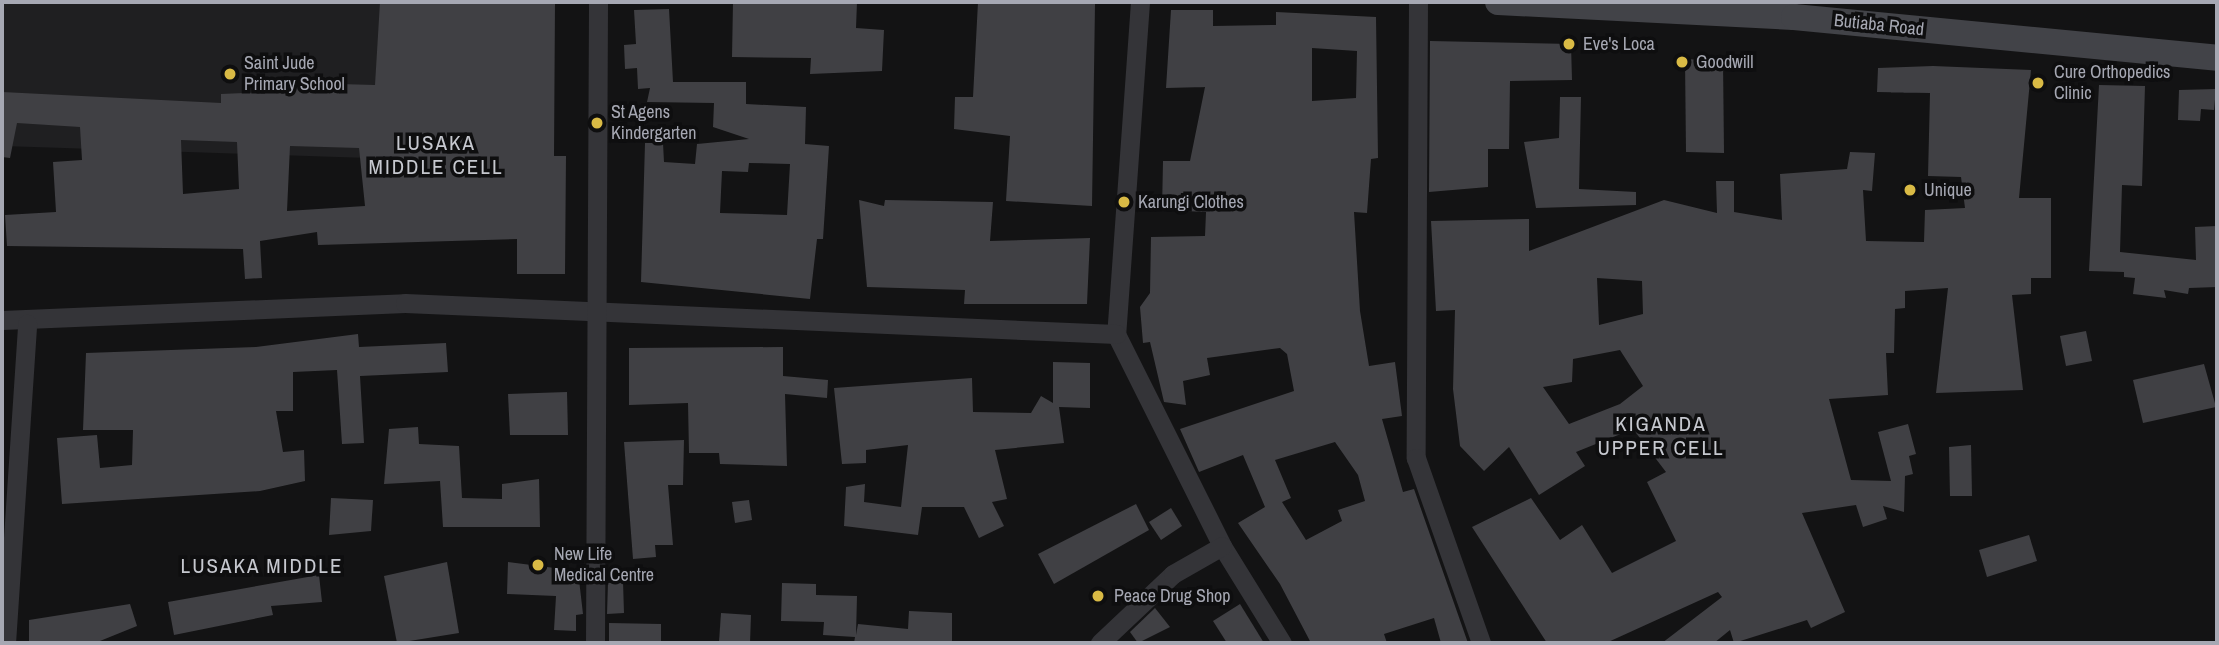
<!DOCTYPE html>
<html>
<head>
<meta charset="utf-8">
<style>
	body { margin:0 }
	#map { position:relative; width:2219px; height:645px; overflow:hidden; background:#131314; font-family:"Archivo Narrow",sans-serif }
	div>[style] { position:absolute }
	.built>* { inset:0; background:#1f1f21 }
	.building>* { inset:0; background:#404044 }
	.minor>* { height:19px; margin:-9.5px; padding:0 9.5px; transform-origin:9.5px; border-radius:9.5px; background:#343438 }
	.secondary>* { height:26px; margin:-13px; padding:0 13px; transform-origin:13px; border-radius:13px; background:#424348 }
	.dots>* { width:19px; height:19px; translate:-50% -50%; box-sizing:border-box; border:4px solid #0e0e0f; border-radius:50% }
	span { translate:-50% -50%; white-space:nowrap; text-align:center; line-height:1.15; -webkit-text-stroke:7px #0e0e0f; paint-order:stroke }
	.street-label { font-size:18px; color:#a6a8b3 }
	.poi-label { font-size:18px; color:#a6a8b3 }
	.left { translate:0 -50%; text-align:left }
	.quarter-label { font-size:21px; color:#c6c8cf; letter-spacing:2px }
	.frame { position:absolute; inset:0; border:4px solid #a6a8b3; pointer-events:none }
</style>
</head>
<body>
<div id="map">
	<div class="built">
		<i style="clip-path:polygon(2px 2px,455px 2px,461px 161px,2px 146px)"></i>
	</div>
	<div class="building">
		<i style="clip-path:polygon(evenodd,380px 2px,555px 2px,554px 156px,566px 156px,565px 274px,517px 274px,517px 239px,318px 245px,317px 232px,260px 241px,262px 278px,245px 279px,243px 249px,7px 246px,5px 215px,56px 212px,53px 162px,82px 160px,80px 127px,17px 123px,10px 158px,2px 157px,2px 92px,221px 103px,221px 94px,265px 92px,265px 82px,375px 85px,380px 2px,181px 140px,237px 142px,239px 189px,183px 194px,181px 140px,380px 2px,290px 146px,359px 148px,365px 206px,287px 211px,290px 146px)"></i>
		<i style="clip-path:polygon(733px 2px,857px 2px,856px 28px,884px 30px,882px 71px,810px 74px,811px 58px,732px 57px)"></i>
		<i style="clip-path:polygon(978px 2px,1095px 4px,1092px 206px,1006px 201px,1010px 136px,954px 129px,955px 97px,973px 97px)"></i>
		<i style="clip-path:polygon(evenodd,669px 9px,673px 82px,746px 82px,746px 104px,806px 107px,805px 144px,829px 146px,823px 239px,817px 239px,810px 299px,641px 282px,645px 143px,663px 143px,664px 162px,695px 164px,697px 144px,749px 139px,713px 127px,714px 103px,647px 102px,650px 88px,638px 89px,637px 68px,625px 69px,624px 45px,636px 44px,634px 10px,669px 9px,749px 163px,790px 164px,787px 215px,720px 213px,722px 171px,748px 172px,749px 163px)"></i>
		<i style="clip-path:polygon(evenodd,1171px 10px,1213px 10px,1213px 26px,1276px 25px,1276px 12px,1376px 17px,1378px 158px,1371px 159px,1367px 213px,1354px 212px,1360px 311px,1369px 366px,1395px 362px,1402px 416px,1382px 419px,1403px 492px,1414px 489px,1468px 643px,1441px 643px,1434px 618px,1384px 634px,1387px 643px,1311px 643px,1280px 584px,1238px 523px,1265px 507px,1243px 455px,1199px 472px,1180px 429px,1294px 391px,1287px 354px,1280px 348px,1207px 358px,1210px 375px,1183px 381px,1186px 405px,1164px 402px,1150px 342px,1143px 343px,1140px 307px,1150px 293px,1151px 237px,1205px 236px,1206px 212px,1162px 210px,1163px 161px,1190px 161px,1205px 87px,1166px 88px,1171px 10px,1312px 48px,1357px 51px,1356px 98px,1312px 101px,1312px 48px,1171px 10px,1335px 442px,1358px 475px,1365px 501px,1338px 510px,1342px 521px,1306px 540px,1282px 502px,1291px 498px,1275px 460px,1335px 442px)"></i>
		<i style="clip-path:polygon(1430px 41px,1571px 44px,1572px 80px,1510px 81px,1509px 149px,1488px 149px,1488px 187px,1429px 192px)"></i>
		<i style="clip-path:polygon(1685px 59px,1723px 61px,1724px 153px,1686px 152px)"></i>
		<i style="clip-path:polygon(evenodd,1933px 66px,2031px 70px,2019px 198px,2051px 198px,2051px 278px,2031px 278px,2031px 294px,2012px 295px,2023px 390px,1936px 393px,1948px 288px,1905px 291px,1905px 308px,1895px 309px,1894px 353px,1886px 353px,1888px 395px,1829px 399px,1851px 480px,1891px 481px,1878px 432px,1908px 424px,1916px 454px,1909px 456px,1913px 474px,1905px 476px,1904px 512px,1883px 506px,1887px 519px,1863px 527px,1856px 505px,1802px 513px,1845px 612px,1811px 628px,1807px 620px,1734px 643px,1730px 630px,1714px 643px,1662px 643px,1722px 597px,1718px 592px,1606px 643px,1547px 643px,1472px 527px,1531px 498px,1560px 540px,1582px 525px,1612px 573px,1676px 541px,1647px 482px,1666px 472px,1633px 429px,1576px 452px,1585px 466px,1539px 495px,1509px 447px,1484px 471px,1460px 446px,1453px 389px,1455px 310px,1436px 311px,1431px 221px,1529px 219px,1529px 251px,1664px 200px,1717px 213px,1716px 181px,1734px 181px,1734px 212px,1782px 220px,1780px 174px,1847px 169px,1850px 152px,1875px 153px,1872px 191px,1863px 190px,1866px 241px,1924px 242px,1925px 210px,1965px 208px,1961px 177px,1928px 176px,1930px 93px,1877px 92px,1878px 68px,1933px 66px,1597px 278px,1642px 281px,1643px 314px,1599px 325px,1597px 278px,1933px 66px,1620px 350px,1643px 386px,1620px 404px,1569px 424px,1543px 387px,1572px 382px,1573px 359px,1620px 350px)"></i>
		<i style="clip-path:polygon(2099px 85px,2145px 86px,2142px 186px,2122px 185px,2120px 252px,2196px 260px,2195px 227px,2217px 226px,2217px 287px,2189px 288px,2188px 294px,2164px 290px,2166px 298px,2133px 294px,2135px 278px,2124px 277px,2124px 272px,2089px 271px)"></i>
		<i style="clip-path:polygon(2216px 89px,2214px 110px,2201px 109px,2200px 121px,2178px 120px,2179px 90px)"></i>
		<i style="clip-path:polygon(1560px 97px,1581px 97px,1579px 189px,1636px 192px,1636px 205px,1536px 208px,1524px 142px,1559px 138px)"></i>
		<i style="clip-path:polygon(859px 200px,884px 206px,885px 200px,993px 202px,990px 241px,1090px 238px,1087px 304px,964px 304px,965px 290px,867px 287px)"></i>
		<i style="clip-path:polygon(2086px 331px,2092px 361px,2066px 366px,2060px 336px)"></i>
		<i style="clip-path:polygon(358px 334px,359px 347px,446px 343px,448px 372px,360px 376px,364px 443px,342px 444px,337px 370px,293px 372px,293px 411px,276px 411px,283px 452px,304px 450px,305px 481px,260px 491px,62px 504px,57px 438px,97px 435px,100px 468px,132px 465px,133px 430px,83px 430px,86px 353px,256px 347px)"></i>
		<i style="clip-path:polygon(783px 347px,783px 376px,828px 380px,827px 398px,785px 394px,787px 466px,720px 464px,719px 453px,689px 453px,688px 403px,629px 405px,629px 348px)"></i>
		<i style="clip-path:polygon(1053px 362px,1090px 363px,1090px 408px,1059px 407px,1064px 443px,995px 450px,1007px 499px,992px 502px,1004px 526px,979px 538px,964px 507px,922px 507px,918px 535px,844px 526px,846px 487px,865px 484px,864px 502px,901px 507px,908px 445px,866px 450px,866px 463px,842px 464px,834px 388px,972px 378px,973px 412px,1031px 413px,1041px 396px,1053px 403px)"></i>
		<i style="clip-path:polygon(2204px 364px,2216px 407px,2143px 423px,2133px 380px)"></i>
		<i style="clip-path:polygon(567px 392px,568px 435px,510px 435px,508px 394px)"></i>
		<i style="clip-path:polygon(418px 427px,419px 444px,459px 446px,462px 498px,502px 499px,502px 484px,539px 479px,540px 527px,443px 527px,440px 481px,384px 484px,389px 429px)"></i>
		<i style="clip-path:polygon(684px 440px,683px 485px,668px 485px,673px 545px,655px 545px,656px 557px,633px 559px,624px 442px)"></i>
		<i style="clip-path:polygon(1971px 445px,1972px 496px,1950px 496px,1949px 447px)"></i>
		<i style="clip-path:polygon(331px 498px,373px 500px,371px 531px,329px 535px)"></i>
		<i style="clip-path:polygon(749px 500px,752px 520px,735px 523px,732px 502px)"></i>
		<i style="clip-path:polygon(1136px 504px,1149px 530px,1054px 584px,1038px 554px)"></i>
		<i style="clip-path:polygon(1171px 508px,1182px 526px,1161px 540px,1149px 522px)"></i>
		<i style="clip-path:polygon(2029px 535px,2037px 561px,1987px 577px,1979px 550px)"></i>
		<i style="clip-path:polygon(447px 562px,459px 633px,397px 643px,384px 576px)"></i>
		<i style="clip-path:polygon(508px 562px,578px 571px,583px 614px,576px 615px,576px 631px,554px 630px,556px 596px,507px 594px)"></i>
		<i style="clip-path:polygon(319px 575px,322px 602px,271px 606px,273px 615px,174px 635px,168px 602px)"></i>
		<i style="clip-path:polygon(623px 582px,624px 613px,607px 614px,608px 583px)"></i>
		<i style="clip-path:polygon(782px 583px,816px 584px,816px 595px,857px 596px,856px 635px,858px 624px,908px 629px,909px 611px,952px 613px,952px 643px,854px 643px,855px 637px,823px 635px,824px 622px,781px 621px)"></i>
		<i style="clip-path:polygon(130px 604px,137px 626px,95px 643px,29px 643px,29px 620px)"></i>
		<i style="clip-path:polygon(1240px 604px,1264px 643px,1227px 643px,1213px 621px)"></i>
		<i style="clip-path:polygon(1155px 608px,1170px 627px,1138px 643px,1130px 632px)"></i>
		<i style="clip-path:polygon(721px 613px,751px 615px,750px 643px,719px 642px)"></i>
		<i style="clip-path:polygon(609px 623px,661px 624px,661px 643px,609px 643px)"></i>
	</div>
	<div class="minor">
		<i style="left:1140px;top:2px;width:333px;rotate:94.1deg"></i>
		<i style="left:1116px;top:334px;width:237px;rotate:63.4deg"></i>
		<i style="left:1222px;top:546px;width:114px;rotate:58.3deg"></i>
		<i style="left:1418px;top:2px;width:456px;rotate:90.3deg"></i>
		<i style="left:1416px;top:458px;width:196px;rotate:70.6deg"></i>
		<i style="left:2px;top:320px;width:403px;rotate:-2.4deg"></i>
		<i style="left:405px;top:303px;width:712px;rotate:2.5deg"></i>
		<i style="left:6px;top:643px;width:320px;rotate:-86.2deg"></i>
		<i style="left:595px;top:643px;width:641px;rotate:-89.73deg"></i>
		<i style="left:1100px;top:643px;width:100px;rotate:-43.4deg"></i>
		<i style="left:1173px;top:574px;width:56px;rotate:-29.7deg"></i>
	</div>
	<div class="secondary">
		<i style="left:1498px;top:2px;width:296px;rotate:2.9deg"></i>
		<i style="left:1794px;top:17px;width:425px;rotate:5.5deg"></i>
	</div>
	<div class="dots">
		<i style="left:1569px;top:44px;background:#d9ba45"></i>
		<i style="left:1682px;top:62px;background:#d9ba45"></i>
		<i style="left:230px;top:74px;background:#d9ba45"></i>
		<i style="left:2038px;top:83px;background:#d9ba45"></i>
		<i style="left:597px;top:123px;background:#d9ba45"></i>
		<i style="left:1910px;top:190px;background:#d9ba45"></i>
		<i style="left:1124px;top:202px;background:#d9ba45"></i>
		<i style="left:538px;top:565px;background:#d9ba45"></i>
		<i style="left:1098px;top:596px;background:#d9ba45"></i>
	</div>
	<div class="street-label">
		<span style="left:1879px;top:25px;rotate:6deg">Butiaba Road</span>
	</div>
	<div class="poi-label">
		<span class="left" style="left:1583px;top:44px">Eve's Loca</span>
		<span class="left" style="left:1696px;top:62px">Goodwill</span>
		<span class="left" style="left:244px;top:74px">Saint Jude<br>Primary School</span>
		<span class="left" style="left:2054px;top:83px">Cure Orthopedics<br>Clinic</span>
		<span class="left" style="left:611px;top:123px">St Agens<br>Kindergarten</span>
		<span class="left" style="left:1924px;top:190px">Unique</span>
		<span class="left" style="left:1138px;top:202px">Karungi Clothes</span>
		<span class="left" style="left:554px;top:565px">New Life<br>Medical Centre</span>
		<span class="left" style="left:1114px;top:596px">Peace Drug Shop</span>
	</div>
	<div class="quarter-label">
		<span style="left:436px;top:155px">LUSAKA<br>MIDDLE CELL</span>
		<span style="left:1661px;top:436px">KIGANDA<br>UPPER CELL</span>
		<span style="left:262px;top:566px">LUSAKA MIDDLE</span>
	</div>
	<div class="frame"></div>
</div>
</body>
</html>
